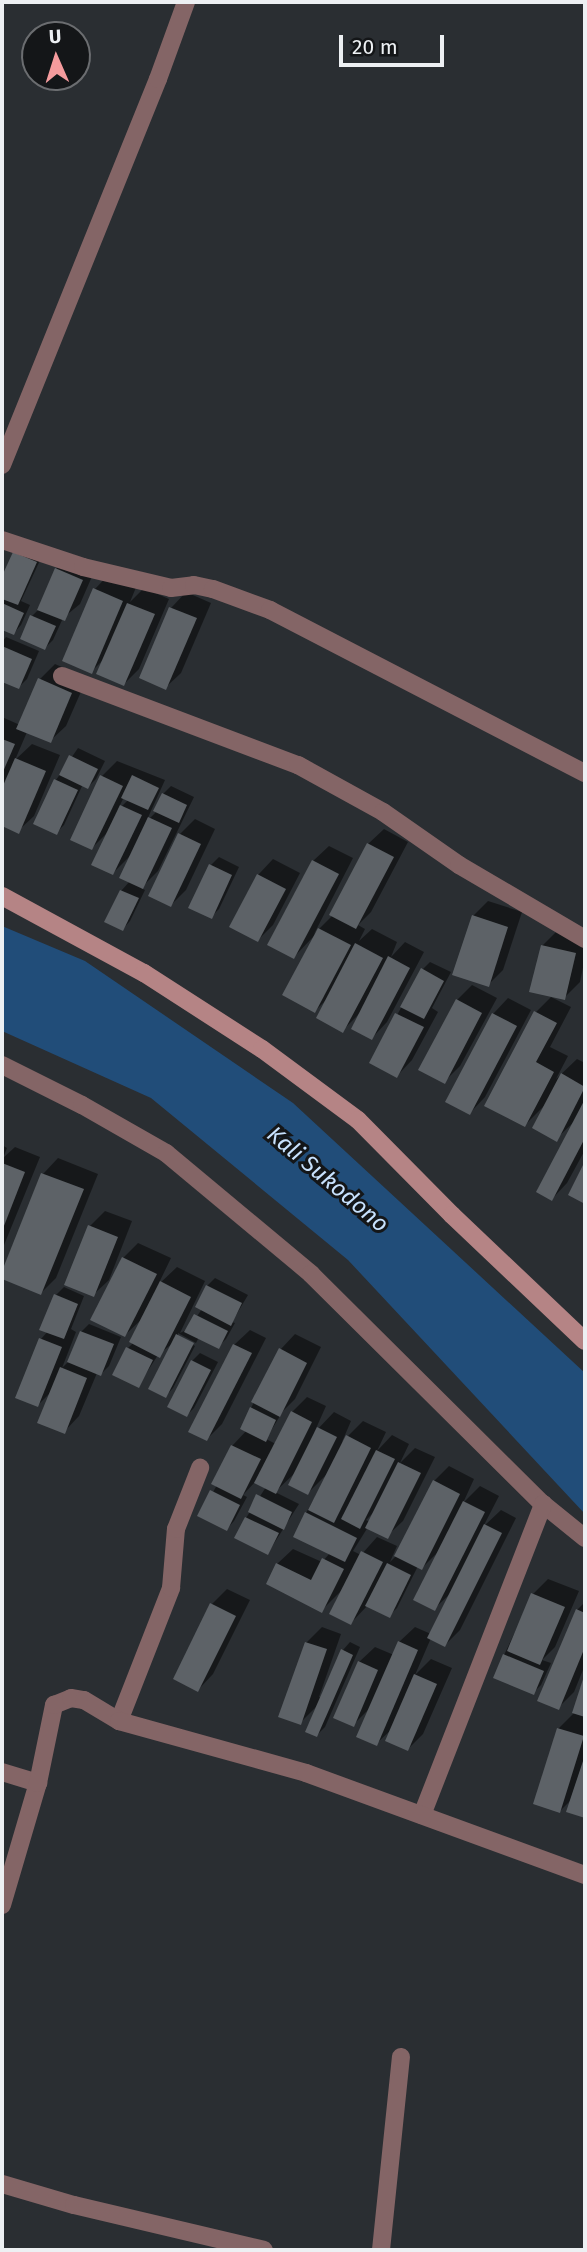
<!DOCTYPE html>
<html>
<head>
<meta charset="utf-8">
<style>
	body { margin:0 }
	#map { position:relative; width:587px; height:2252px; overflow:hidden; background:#2a2e32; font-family:"Fira Sans",sans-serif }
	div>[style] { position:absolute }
	.water>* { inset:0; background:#214d79 }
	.shadow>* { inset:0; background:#0007 }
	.building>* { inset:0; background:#5d6267 }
	.service>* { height:18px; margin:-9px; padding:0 9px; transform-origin:9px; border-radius:9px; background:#846566 }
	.minor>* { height:18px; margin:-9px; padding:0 9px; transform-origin:9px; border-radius:9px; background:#846566 }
	.secondary>* { height:18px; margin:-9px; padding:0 9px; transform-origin:9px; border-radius:9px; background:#b58485 }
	span { translate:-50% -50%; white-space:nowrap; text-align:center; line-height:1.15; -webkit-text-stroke:6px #141618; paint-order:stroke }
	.water-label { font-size:23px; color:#c8e2fe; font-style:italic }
	.frame { position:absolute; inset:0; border:4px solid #edf0f3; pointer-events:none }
	.north { position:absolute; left:21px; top:21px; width:70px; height:70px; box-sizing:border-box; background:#141618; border:2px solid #6b6d70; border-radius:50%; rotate:357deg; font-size:19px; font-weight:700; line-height:28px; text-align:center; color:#edf0f3 }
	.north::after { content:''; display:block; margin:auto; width:24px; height:32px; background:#f59b9d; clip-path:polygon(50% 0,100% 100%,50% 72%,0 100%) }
	.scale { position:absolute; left:339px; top:35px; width:105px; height:32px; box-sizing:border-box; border:4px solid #edf0f3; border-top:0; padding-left:9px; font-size:21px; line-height:24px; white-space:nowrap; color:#edf0f3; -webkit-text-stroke:5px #141618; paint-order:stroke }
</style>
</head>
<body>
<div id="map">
	<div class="water">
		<i style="clip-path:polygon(2px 926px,85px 961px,293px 1103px,585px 1373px,585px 1514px,348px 1260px,151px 1098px,2px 1031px)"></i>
	</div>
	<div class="shadow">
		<i style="clip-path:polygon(14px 553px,43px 554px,21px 601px,30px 605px,21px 625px,14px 633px,2px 628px,2px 581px)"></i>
		<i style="clip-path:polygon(72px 554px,97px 565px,80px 604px,63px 618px,53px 640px,45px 648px,32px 616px,39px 609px,56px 569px)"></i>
		<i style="clip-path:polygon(110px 573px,137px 585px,130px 602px,144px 588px,169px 599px,139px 669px,124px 684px,105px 658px,91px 672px,64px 660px,95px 589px)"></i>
		<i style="clip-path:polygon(186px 592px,211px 603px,181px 673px,165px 688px,171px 608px)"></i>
		<i style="clip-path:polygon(6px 637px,39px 651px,27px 679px,19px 687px,2px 680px,2px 642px)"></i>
		<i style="clip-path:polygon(55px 664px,87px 678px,66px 726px,50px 741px,27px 732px,15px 760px,32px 744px,60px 755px,34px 816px,18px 831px,2px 824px,2px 717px,20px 725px,40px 679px)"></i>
		<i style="clip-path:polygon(78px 748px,105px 761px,96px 779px,88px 787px,83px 784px,64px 825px,56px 833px,56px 780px)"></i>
		<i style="clip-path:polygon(evenodd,117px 761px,165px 780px,146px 822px,157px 811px,163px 794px,171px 786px,194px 797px,158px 871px,141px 888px,145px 890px,130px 921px,123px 929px,121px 891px,130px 881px,132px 854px,113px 873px,110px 830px,92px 848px,102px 776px,117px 761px,124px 797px,129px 799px,119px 809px,118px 809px,124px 797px)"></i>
		<i style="clip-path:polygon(195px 819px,215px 829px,186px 890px,171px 905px,180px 834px)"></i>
		<i style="clip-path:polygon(384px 829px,408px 842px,371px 912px,358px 925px,365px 929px,359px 941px,372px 929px,397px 942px,391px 957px,405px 942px,424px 952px,387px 1022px,372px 1038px,359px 1014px,343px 1030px,327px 999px,315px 1011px,314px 936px,294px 957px,313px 861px,329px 846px,353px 858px,314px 934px,333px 915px,368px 844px)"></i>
		<i style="clip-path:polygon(219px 857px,239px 867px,219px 909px,211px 917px,211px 865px)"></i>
		<i style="clip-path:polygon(273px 859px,300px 873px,273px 925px,258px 940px,258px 875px)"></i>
		<i style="clip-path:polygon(488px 901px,522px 912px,503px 970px,488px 985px,473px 916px)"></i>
		<i style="clip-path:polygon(558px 930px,585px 937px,585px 958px,580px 982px,564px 998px,542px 946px)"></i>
		<i style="clip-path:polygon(430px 962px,451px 972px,432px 1008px,438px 1012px,412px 1060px,397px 1076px,371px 1062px,422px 970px)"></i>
		<i style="clip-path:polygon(472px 985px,497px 998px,460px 1066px,444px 1082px,457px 1000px)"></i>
		<i style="clip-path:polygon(551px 997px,571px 1007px,550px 1047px,568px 1056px,556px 1079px,577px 1059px,585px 1063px,585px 1150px,567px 1183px,552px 1199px,575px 1121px,556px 1139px,545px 1105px,525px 1125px,536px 1012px)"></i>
		<i style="clip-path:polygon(508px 998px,531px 1010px,485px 1097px,470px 1113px,493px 1014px)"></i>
		<i style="clip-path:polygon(2px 1145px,7px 1148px,3px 1158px,15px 1147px,40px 1157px,2px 1250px)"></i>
		<i style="clip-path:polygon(58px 1158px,98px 1174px,56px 1278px,41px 1293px,2px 1275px,43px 1174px)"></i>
		<i style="clip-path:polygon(105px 1211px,132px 1221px,109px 1280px,93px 1295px,90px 1226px)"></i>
		<i style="clip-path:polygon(138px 1243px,171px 1258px,158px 1285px,177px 1267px,205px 1281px,180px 1333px,188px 1329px,202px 1309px,207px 1286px,215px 1278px,248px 1295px,232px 1322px,235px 1323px,226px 1339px,218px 1347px,199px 1337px,196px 1343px,178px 1333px,178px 1337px,195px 1346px,173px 1388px,166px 1396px,173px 1343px,158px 1355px,138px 1386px,128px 1348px,133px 1343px,143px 1318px,125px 1335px,123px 1258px)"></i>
		<i style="clip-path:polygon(64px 1287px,84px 1296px,71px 1329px,76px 1332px,62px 1368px,70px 1360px,81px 1332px,89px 1324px,121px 1337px,109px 1366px,101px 1374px,97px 1373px,79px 1416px,64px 1432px,53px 1390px,38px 1405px,41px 1339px,48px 1331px,56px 1295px)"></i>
		<i style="clip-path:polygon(250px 1330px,266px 1338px,222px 1424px,207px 1439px,234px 1345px)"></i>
		<i style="clip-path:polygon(evenodd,295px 1334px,321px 1347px,295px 1399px,283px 1411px,266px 1439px,276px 1444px,292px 1412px,307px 1397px,326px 1406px,314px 1433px,334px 1412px,351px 1421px,342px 1442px,363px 1421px,386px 1432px,377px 1451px,392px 1435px,409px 1444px,400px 1463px,415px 1448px,435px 1457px,403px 1521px,387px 1536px,368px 1527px,353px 1551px,361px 1555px,377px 1537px,397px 1546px,390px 1562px,397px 1555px,434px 1481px,449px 1466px,474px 1479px,463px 1503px,480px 1486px,499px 1496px,483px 1527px,501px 1510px,516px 1518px,460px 1630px,445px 1645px,431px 1638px,415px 1675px,431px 1659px,452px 1668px,423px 1734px,408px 1749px,392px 1729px,376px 1744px,370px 1708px,353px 1725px,359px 1662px,375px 1647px,394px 1655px,399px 1642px,415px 1627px,431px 1634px,451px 1593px,434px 1609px,439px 1551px,422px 1568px,418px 1566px,397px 1608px,389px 1616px,368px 1605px,351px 1623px,343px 1589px,322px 1610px,277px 1564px,293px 1549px,322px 1562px,330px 1553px,306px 1513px,329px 1472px,308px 1493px,296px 1472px,275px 1492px,299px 1504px,268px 1553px,246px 1518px,266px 1487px,255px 1482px,243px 1495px,247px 1497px,234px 1521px,227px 1529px,200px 1515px,217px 1485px,232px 1446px,247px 1430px,251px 1408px,280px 1350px,295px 1334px,375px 1511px,370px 1522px,366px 1520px,375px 1511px)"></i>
		<i style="clip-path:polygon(200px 1353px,218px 1362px,194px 1408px,187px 1415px,192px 1361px)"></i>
		<i style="clip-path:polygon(548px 1579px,579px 1591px,555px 1647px,542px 1660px,551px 1663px,541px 1685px,533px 1693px,504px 1655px,533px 1594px)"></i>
		<i style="clip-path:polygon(227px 1589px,250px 1600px,213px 1674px,198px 1690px,212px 1604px)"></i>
		<i style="clip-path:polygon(585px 1602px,585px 1665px,574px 1692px,558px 1708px,577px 1610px)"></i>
		<i style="clip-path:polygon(322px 1627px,341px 1634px,319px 1697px,322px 1698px,343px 1650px,350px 1642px,360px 1647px,325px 1727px,317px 1735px,319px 1704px,300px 1723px,306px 1643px)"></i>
		<i style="clip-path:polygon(585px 1677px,585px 1816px,569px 1811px,573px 1798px,560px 1811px,558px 1729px,574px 1713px)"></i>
	</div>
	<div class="building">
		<i style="clip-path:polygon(13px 552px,37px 562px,18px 605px,2px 599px,2px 576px)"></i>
		<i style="clip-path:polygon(55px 568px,83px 580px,65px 621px,37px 610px)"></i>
		<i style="clip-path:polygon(93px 588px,123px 601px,92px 674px,62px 661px)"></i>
		<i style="clip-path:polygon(2px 603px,24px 613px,14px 635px,2px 630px)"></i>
		<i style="clip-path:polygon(127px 603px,155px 614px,124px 686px,96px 674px)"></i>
		<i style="clip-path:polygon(169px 607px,197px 618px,166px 690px,139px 678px)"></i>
		<i style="clip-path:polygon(30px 615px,56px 626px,45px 650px,20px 639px)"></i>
		<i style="clip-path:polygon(2px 646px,32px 659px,19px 689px,2px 682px)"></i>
		<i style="clip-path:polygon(38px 678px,72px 693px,51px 743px,16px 729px)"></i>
		<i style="clip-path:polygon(2px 739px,15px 744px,2px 774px)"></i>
		<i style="clip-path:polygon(69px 755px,98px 769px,88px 789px,59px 775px)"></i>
		<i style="clip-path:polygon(15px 758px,46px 771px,19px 834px,2px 826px,2px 788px)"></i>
		<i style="clip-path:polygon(100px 775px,123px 786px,92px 850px,70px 840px)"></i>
		<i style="clip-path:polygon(132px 775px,159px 788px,148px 810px,121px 798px)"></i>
		<i style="clip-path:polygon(54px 779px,78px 790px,57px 835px,33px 824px)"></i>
		<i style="clip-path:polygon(162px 793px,187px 805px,179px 823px,153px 811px)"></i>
		<i style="clip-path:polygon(120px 805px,142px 815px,113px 875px,91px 865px)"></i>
		<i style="clip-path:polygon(148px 817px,172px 828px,143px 889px,119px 878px)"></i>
		<i style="clip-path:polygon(178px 833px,201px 844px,171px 907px,148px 896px)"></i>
		<i style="clip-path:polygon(367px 843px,394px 857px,356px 929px,329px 915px)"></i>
		<i style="clip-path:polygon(312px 860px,339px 874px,294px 959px,267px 945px)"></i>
		<i style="clip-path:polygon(209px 864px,232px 875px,212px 919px,188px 908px)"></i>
		<i style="clip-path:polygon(257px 874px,286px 889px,258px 942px,229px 927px)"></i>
		<i style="clip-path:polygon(120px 890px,139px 898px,123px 931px,104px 922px)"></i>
		<i style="clip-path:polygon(472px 915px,508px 927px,489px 987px,452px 975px)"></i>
		<i style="clip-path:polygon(318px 928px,351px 945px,315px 1013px,282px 995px)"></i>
		<i style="clip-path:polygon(355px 943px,383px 958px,343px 1033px,316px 1018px)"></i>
		<i style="clip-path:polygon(541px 945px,576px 953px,565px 1000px,529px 992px)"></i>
		<i style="clip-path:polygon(388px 956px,410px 968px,372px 1040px,351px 1029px)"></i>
		<i style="clip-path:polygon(421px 968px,444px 981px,424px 1019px,400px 1007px)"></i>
		<i style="clip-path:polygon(456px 999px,482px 1013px,445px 1084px,418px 1070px)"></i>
		<i style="clip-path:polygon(534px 1011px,557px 1023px,536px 1062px,554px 1072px,525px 1127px,484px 1106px)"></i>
		<i style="clip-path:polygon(395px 1013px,424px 1027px,397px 1078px,369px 1063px)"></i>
		<i style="clip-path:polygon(492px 1013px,517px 1026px,470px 1115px,445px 1102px)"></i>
		<i style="clip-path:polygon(561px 1073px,585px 1087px,557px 1142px,532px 1128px)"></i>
		<i style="clip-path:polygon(585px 1099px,585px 1138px,552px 1201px,536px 1192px)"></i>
		<i style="clip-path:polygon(585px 1161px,585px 1204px,568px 1195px)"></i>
		<i style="clip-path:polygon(2px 1163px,25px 1172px,2px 1231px)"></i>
		<i style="clip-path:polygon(41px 1173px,84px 1189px,41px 1295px,2px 1279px,2px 1271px)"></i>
		<i style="clip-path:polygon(88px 1225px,118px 1237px,94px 1297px,64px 1285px)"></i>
		<i style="clip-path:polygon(122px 1257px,157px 1274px,125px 1337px,90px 1320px)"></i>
		<i style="clip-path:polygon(160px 1281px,191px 1297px,160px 1358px,129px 1342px)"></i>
		<i style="clip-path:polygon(206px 1285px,242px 1303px,231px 1326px,195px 1307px)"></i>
		<i style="clip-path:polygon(54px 1294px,78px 1304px,64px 1339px,39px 1330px)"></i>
		<i style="clip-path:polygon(194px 1314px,228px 1331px,219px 1349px,184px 1332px)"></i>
		<i style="clip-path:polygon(80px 1331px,114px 1344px,101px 1376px,67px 1362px)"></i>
		<i style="clip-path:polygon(176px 1334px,194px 1343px,166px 1398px,148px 1389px)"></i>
		<i style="clip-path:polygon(39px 1338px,62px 1347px,38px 1407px,15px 1398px)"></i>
		<i style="clip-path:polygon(233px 1344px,252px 1353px,207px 1441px,188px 1432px)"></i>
		<i style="clip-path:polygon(126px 1347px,153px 1360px,139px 1388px,112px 1375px)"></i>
		<i style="clip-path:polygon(279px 1348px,307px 1363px,280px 1417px,251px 1402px)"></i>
		<i style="clip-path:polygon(191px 1360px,211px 1370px,187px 1417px,167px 1407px)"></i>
		<i style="clip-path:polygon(60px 1367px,87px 1378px,65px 1434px,37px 1423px)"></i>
		<i style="clip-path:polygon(250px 1407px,276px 1420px,266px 1442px,240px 1429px)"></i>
		<i style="clip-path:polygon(291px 1411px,312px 1422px,276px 1494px,254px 1483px)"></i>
		<i style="clip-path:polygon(317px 1427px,337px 1437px,308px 1495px,288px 1485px)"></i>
		<i style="clip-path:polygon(346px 1435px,371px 1448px,334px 1523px,308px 1510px)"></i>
		<i style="clip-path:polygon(231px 1445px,261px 1459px,241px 1499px,211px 1484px)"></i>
		<i style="clip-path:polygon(376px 1450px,395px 1459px,360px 1529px,341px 1519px)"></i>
		<i style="clip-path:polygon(398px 1462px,421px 1473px,388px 1539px,365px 1528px)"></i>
		<i style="clip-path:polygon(433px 1480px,460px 1494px,422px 1570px,394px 1556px)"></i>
		<i style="clip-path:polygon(210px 1490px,240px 1505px,227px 1531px,197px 1516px)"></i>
		<i style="clip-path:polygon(256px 1494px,292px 1512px,284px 1530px,248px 1512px)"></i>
		<i style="clip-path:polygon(463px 1501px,485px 1512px,435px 1611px,413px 1600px)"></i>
		<i style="clip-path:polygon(305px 1512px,357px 1538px,345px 1562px,293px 1537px)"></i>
		<i style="clip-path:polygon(245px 1517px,279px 1533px,268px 1555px,234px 1538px)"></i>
		<i style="clip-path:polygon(484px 1524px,502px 1533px,445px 1647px,427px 1638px)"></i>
		<i style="clip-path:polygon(361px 1551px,383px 1562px,351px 1625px,329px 1614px)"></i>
		<i style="clip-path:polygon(322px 1558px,344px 1569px,322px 1613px,266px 1584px,276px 1563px,311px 1580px)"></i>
		<i style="clip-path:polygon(387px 1563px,411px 1575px,390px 1618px,365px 1606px)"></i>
		<i style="clip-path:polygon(531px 1593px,565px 1607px,540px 1665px,507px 1651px)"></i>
		<i style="clip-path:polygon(210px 1603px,236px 1616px,198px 1692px,173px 1679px)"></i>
		<i style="clip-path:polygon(576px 1609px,585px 1613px,585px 1647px,559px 1710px,537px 1701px)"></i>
		<i style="clip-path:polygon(398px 1641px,418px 1650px,377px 1746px,356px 1737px)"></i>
		<i style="clip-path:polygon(305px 1642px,327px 1649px,301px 1725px,278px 1717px)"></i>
		<i style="clip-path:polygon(341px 1649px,353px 1655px,317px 1737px,305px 1732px)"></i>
		<i style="clip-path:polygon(503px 1654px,544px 1671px,534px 1695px,493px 1678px)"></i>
		<i style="clip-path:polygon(358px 1661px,378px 1670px,354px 1727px,333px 1718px)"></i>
		<i style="clip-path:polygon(585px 1673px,585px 1717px,572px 1713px)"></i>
		<i style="clip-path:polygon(414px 1674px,437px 1684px,408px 1751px,385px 1741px)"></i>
		<i style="clip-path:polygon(557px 1728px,584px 1736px,560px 1813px,533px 1804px)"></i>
		<i style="clip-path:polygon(585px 1755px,585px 1818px,566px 1812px)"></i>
	</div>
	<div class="service">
		<i style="left:2px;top:1772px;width:38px;rotate:17deg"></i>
	</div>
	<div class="minor">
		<i style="left:2px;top:465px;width:416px;rotate:-68deg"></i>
		<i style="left:158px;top:79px;width:82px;rotate:-70deg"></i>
		<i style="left:2px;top:540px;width:85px;rotate:18.4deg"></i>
		<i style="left:83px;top:567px;width:90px;rotate:13.4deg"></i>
		<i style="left:171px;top:588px;width:23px;rotate:-7deg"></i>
		<i style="left:194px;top:585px;width:19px;rotate:12deg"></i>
		<i style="left:213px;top:589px;width:61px;rotate:20.2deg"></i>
		<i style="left:270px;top:610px;width:355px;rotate:27.4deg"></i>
		<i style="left:62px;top:676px;width:252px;rotate:20.7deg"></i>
		<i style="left:298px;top:765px;width:97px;rotate:28.9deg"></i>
		<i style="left:383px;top:812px;width:93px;rotate:34.9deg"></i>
		<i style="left:459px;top:865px;width:146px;rotate:30.4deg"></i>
		<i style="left:2px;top:1065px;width:89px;rotate:26.6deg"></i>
		<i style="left:82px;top:1105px;width:97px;rotate:29.7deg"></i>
		<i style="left:166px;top:1153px;width:189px;rotate:39.8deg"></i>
		<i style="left:311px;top:1274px;width:327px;rotate:44.8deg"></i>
		<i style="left:543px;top:1504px;width:54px;rotate:39deg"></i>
		<i style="left:119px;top:1721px;width:143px;rotate:-68.6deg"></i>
		<i style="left:171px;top:1588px;width:59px;rotate:-85.2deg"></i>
		<i style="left:176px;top:1529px;width:66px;rotate:-68.5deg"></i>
		<i style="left:422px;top:1815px;width:334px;rotate:-68.7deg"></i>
		<i style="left:2px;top:1905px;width:127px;rotate:-73.6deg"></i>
		<i style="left:38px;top:1783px;width:80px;rotate:-78.4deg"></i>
		<i style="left:54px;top:1705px;width:18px;rotate:-22deg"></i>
		<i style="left:71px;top:1698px;width:13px;rotate:9deg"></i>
		<i style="left:84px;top:1700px;width:41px;rotate:31deg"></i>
		<i style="left:119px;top:1721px;width:194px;rotate:15.5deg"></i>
		<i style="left:306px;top:1773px;width:297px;rotate:20.1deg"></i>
		<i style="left:2px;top:2184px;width:75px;rotate:16.3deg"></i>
		<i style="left:74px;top:2205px;width:195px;rotate:13.3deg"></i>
		<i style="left:381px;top:2250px;width:194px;rotate:-84.1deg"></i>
	</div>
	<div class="secondary">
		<i style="left:2px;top:896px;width:162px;rotate:28.5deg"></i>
		<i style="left:144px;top:973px;width:140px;rotate:32.8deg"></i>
		<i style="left:262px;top:1049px;width:119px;rotate:36.5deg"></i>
		<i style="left:358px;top:1120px;width:134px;rotate:45.3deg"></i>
		<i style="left:452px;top:1215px;width:183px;rotate:43.5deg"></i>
	</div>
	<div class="water-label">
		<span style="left:328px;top:1179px;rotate:40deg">Kali Sukodono</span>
	</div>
	<div class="frame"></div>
	<div class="north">U</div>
	<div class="scale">20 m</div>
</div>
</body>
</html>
